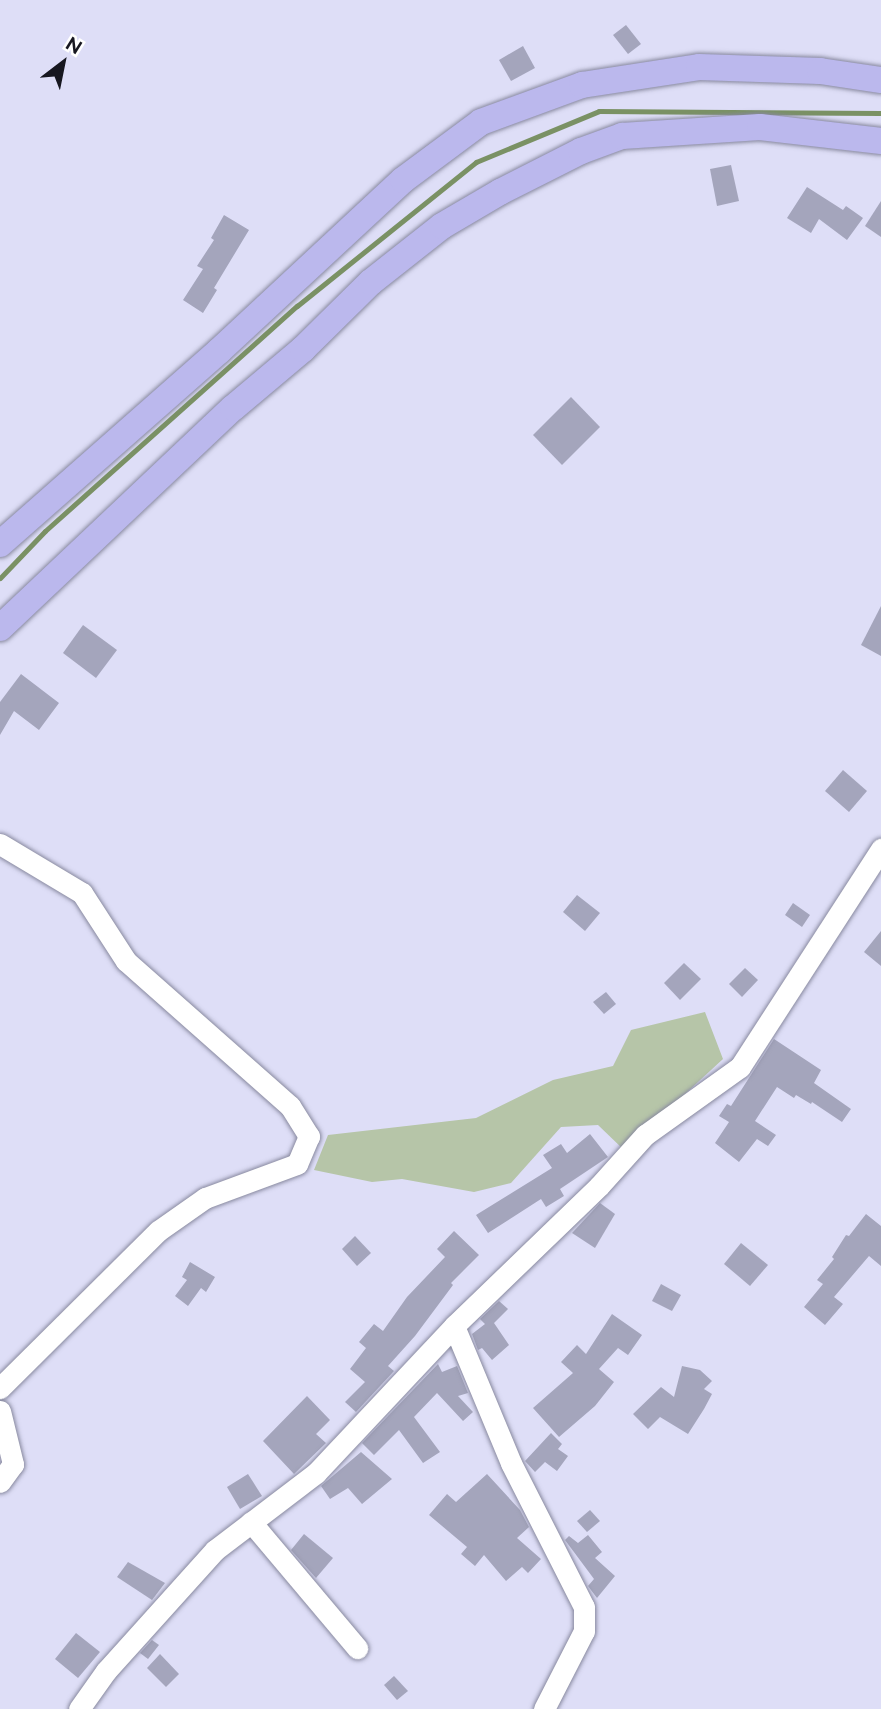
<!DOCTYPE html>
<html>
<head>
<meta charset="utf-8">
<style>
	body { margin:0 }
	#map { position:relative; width:881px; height:1709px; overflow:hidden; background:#dedef7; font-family:Raleway,sans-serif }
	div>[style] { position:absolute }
	.green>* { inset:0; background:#b6c5a8 }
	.stream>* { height:5px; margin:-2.5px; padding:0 2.5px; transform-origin:2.5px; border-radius:2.5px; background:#7a9164 }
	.building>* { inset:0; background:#a4a5bc }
	.roads { filter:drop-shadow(0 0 2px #88899f) drop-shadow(0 0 2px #88899f) }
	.minor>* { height:21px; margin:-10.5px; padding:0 10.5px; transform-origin:10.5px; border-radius:10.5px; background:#fff }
	.major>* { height:26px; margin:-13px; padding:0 13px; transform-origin:13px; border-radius:13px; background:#bbb8ed }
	span { translate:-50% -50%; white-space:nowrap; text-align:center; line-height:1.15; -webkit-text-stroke:5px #fff; paint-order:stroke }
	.north { position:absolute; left:28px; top:28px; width:70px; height:70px; -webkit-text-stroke:5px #fff; paint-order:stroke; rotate:32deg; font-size:19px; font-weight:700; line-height:28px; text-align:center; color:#171720 }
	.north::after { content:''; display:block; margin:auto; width:24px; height:32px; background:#171720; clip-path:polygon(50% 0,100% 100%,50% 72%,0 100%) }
</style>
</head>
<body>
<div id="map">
	<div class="green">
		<i style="clip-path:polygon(705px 1012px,723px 1059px,624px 1150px,598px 1125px,561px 1127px,511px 1183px,474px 1192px,402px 1179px,372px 1182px,314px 1170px,328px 1135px,476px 1118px,553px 1080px,613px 1066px,631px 1030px)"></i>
	</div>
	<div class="stream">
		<i style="left:0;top:578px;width:65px;rotate:-46.2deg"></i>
		<i style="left:45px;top:531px;width:338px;rotate:-41.8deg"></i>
		<i style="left:297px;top:306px;width:230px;rotate:-38.8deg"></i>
		<i style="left:476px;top:162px;width:133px;rotate:-22.5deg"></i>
		<i style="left:599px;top:111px;width:282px;rotate:0.4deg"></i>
	</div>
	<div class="building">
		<i style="clip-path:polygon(626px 25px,641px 44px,628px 54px,613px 35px)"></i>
		<i style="clip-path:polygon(523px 46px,535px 68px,511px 81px,499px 60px)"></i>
		<i style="clip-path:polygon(731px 165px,739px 201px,717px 206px,710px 169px)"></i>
		<i style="clip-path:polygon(807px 187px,843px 210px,846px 206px,863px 218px,847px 240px,819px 219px,811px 233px,787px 218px)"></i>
		<i style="clip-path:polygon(881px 201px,881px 237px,865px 226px)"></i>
		<i style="clip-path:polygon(224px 215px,249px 230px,214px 288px,217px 290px,203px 313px,183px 300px,203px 269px,197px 266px,214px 240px,211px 238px)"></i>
		<i style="clip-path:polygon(571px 397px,600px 427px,562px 465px,533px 435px)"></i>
		<i style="clip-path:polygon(881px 606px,881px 656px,861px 645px)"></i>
		<i style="clip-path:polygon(83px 625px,117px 650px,96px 678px,63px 653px)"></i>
		<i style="clip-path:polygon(21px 674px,59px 703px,39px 730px,14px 711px,0 735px,0 702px)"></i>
		<i style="clip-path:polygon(843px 770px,867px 791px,849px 812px,825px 791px)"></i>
		<i style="clip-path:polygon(577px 895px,600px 913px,585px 931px,563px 912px)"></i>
		<i style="clip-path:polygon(793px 903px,810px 915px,802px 927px,785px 915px)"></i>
		<i style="clip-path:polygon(881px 931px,881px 966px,864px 952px)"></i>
		<i style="clip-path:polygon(684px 963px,701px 979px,680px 1000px,664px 983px)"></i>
		<i style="clip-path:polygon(745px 968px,758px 980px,742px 997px,729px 984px)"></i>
		<i style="clip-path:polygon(606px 992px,616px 1004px,604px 1014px,593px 1002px)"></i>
		<i style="clip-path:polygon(774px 1039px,821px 1070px,814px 1083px,851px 1109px,842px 1122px,812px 1102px,811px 1104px,796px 1095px,794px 1098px,777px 1087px,755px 1121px,776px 1135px,768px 1146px,757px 1139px,739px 1162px,715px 1143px,729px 1122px,719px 1116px,727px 1104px,731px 1106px)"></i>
		<i style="clip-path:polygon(590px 1134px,608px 1157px,560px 1189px,564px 1196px,546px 1207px,541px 1199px,488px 1233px,476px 1215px,552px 1168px,543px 1155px,561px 1144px,567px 1153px)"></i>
		<i style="clip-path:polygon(600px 1203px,615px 1214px,595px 1248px,572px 1233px)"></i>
		<i style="clip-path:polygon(866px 1214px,881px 1226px,881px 1266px,869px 1256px,834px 1297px,843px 1304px,825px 1325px,804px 1307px,823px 1284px,817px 1280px,834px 1259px,832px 1257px,846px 1235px,849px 1236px)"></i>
		<i style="clip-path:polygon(454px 1231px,479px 1255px,451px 1283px,453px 1285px,415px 1336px,388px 1366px,394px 1371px,356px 1412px,345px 1402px,365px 1382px,350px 1369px,366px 1348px,359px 1342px,374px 1324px,383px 1331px,407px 1297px,445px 1257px,437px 1249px)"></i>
		<i style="clip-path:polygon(355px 1236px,371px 1253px,357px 1266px,342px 1249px)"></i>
		<i style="clip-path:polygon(741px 1243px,768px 1265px,750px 1286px,724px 1264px)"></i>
		<i style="clip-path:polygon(190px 1262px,215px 1277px,206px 1292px,201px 1288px,188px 1306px,175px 1296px,187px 1280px,182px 1277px)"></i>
		<i style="clip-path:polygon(661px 1284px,681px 1295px,672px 1311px,652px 1301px)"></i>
		<i style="clip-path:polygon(499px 1301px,508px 1309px,494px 1323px,509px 1345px,492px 1360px,482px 1348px,478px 1350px,472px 1334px,485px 1324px,480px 1319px)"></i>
		<i style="clip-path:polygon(612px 1314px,642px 1335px,628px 1355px,618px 1348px,599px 1369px,614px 1382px,595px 1406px,559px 1437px,533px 1408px,573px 1373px,561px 1362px,577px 1345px,586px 1354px)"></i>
		<i style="clip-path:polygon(438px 1364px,442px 1372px,457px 1366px,468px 1393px,458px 1396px,473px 1412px,463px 1421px,437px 1393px,414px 1417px,440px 1452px,423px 1463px,399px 1430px,374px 1455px,362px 1443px)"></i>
		<i style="clip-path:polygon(682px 1366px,700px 1370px,712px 1381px,704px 1389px,712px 1394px,704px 1409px,688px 1434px,660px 1417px,648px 1429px,633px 1414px,661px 1387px,674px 1397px)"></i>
		<i style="clip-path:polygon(307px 1396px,330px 1420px,316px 1434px,326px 1443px,294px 1474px,263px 1441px)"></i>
		<i style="clip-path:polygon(551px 1433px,562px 1444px,558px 1449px,568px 1456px,557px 1471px,545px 1462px,535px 1472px,525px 1461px)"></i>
		<i style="clip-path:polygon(361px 1452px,392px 1479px,362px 1504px,348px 1488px,330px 1499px,321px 1486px)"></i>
		<i style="clip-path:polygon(248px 1474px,262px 1496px,240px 1509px,227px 1487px)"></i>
		<i style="clip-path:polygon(487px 1474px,520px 1510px,529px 1527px,517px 1538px,541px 1559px,528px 1573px,522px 1567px,506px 1581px,484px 1555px,475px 1566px,461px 1554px,467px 1547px,429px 1515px,447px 1494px,456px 1502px)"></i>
		<i style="clip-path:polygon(590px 1510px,600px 1521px,587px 1532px,577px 1521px)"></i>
		<i style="clip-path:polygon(304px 1534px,333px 1558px,316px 1578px,291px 1550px)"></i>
		<i style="clip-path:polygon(588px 1535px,602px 1552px,595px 1558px,615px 1576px,597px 1598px,588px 1586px,594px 1579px,565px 1540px,569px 1536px,578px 1543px)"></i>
		<i style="clip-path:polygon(128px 1562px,165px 1583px,152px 1600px,117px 1577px)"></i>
		<i style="clip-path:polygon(76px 1633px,100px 1652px,78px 1678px,55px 1659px)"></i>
		<i style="clip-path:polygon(152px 1640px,159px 1645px,148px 1659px,140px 1653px)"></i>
		<i style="clip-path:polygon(160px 1654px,179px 1674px,166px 1687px,147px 1668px)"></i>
		<i style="clip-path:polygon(394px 1676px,408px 1691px,397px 1700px,384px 1685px)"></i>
	</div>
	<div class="roads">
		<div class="minor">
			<i style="left:0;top:844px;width:96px;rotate:30.9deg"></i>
			<i style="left:82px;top:893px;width:81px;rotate:57.1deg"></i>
			<i style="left:126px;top:961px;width:219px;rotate:41.5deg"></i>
			<i style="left:290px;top:1106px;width:36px;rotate:58deg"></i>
			<i style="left:309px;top:1136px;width:30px;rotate:113deg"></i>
			<i style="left:297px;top:1164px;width:98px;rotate:159.7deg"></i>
			<i style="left:205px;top:1198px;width:57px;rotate:144.9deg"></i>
			<i style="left:158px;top:1231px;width:223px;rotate:135.2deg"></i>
			<i style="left:0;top:1411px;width:55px;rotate:76.2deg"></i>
			<i style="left:13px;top:1464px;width:22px;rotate:126deg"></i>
			<i style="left:251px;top:1522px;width:165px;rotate:49.9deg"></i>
			<i style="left:79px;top:1709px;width:47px;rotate:-54.6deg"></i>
			<i style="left:106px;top:1671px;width:163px;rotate:-48deg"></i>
			<i style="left:215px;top:1550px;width:127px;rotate:-37.3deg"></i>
			<i style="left:316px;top:1473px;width:202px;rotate:-46.8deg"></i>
			<i style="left:544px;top:1709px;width:88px;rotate:-62.9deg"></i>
			<i style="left:584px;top:1631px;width:24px;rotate:-90deg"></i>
			<i style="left:584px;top:1607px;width:161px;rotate:-116.9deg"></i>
			<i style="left:511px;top:1463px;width:148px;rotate:-112.6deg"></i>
			<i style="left:454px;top:1326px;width:202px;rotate:-44deg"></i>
			<i style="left:599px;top:1186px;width:69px;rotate:-48deg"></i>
			<i style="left:645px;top:1135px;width:117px;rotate:-35.6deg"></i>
			<i style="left:740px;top:1067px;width:260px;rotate:-57.1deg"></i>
		</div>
		<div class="major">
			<i style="left:0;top:544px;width:292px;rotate:-41.4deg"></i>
			<i style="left:219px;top:351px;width:251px;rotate:-42.9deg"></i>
			<i style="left:403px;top:180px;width:97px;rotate:-36.6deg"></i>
			<i style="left:481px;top:122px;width:108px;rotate:-20.1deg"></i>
			<i style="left:582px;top:85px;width:118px;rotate:-8.7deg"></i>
			<i style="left:699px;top:67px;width:121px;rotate:1.9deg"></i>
			<i style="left:820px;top:71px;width:62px;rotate:8.4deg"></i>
			<i style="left:0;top:628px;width:320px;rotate:-43.4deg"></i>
			<i style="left:233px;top:408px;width:92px;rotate:-40.1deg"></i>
			<i style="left:303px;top:349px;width:95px;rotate:-44.6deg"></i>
			<i style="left:371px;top:282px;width:90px;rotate:-38.3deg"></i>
			<i style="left:442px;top:226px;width:67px;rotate:-30.4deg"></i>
			<i style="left:500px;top:192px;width:91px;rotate:-26.8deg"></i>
			<i style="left:581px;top:151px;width:44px;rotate:-20.1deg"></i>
			<i style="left:622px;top:136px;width:138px;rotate:-3.7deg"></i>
			<i style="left:760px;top:127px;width:122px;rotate:6.6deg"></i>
		</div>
	</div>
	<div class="north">N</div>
</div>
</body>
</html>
